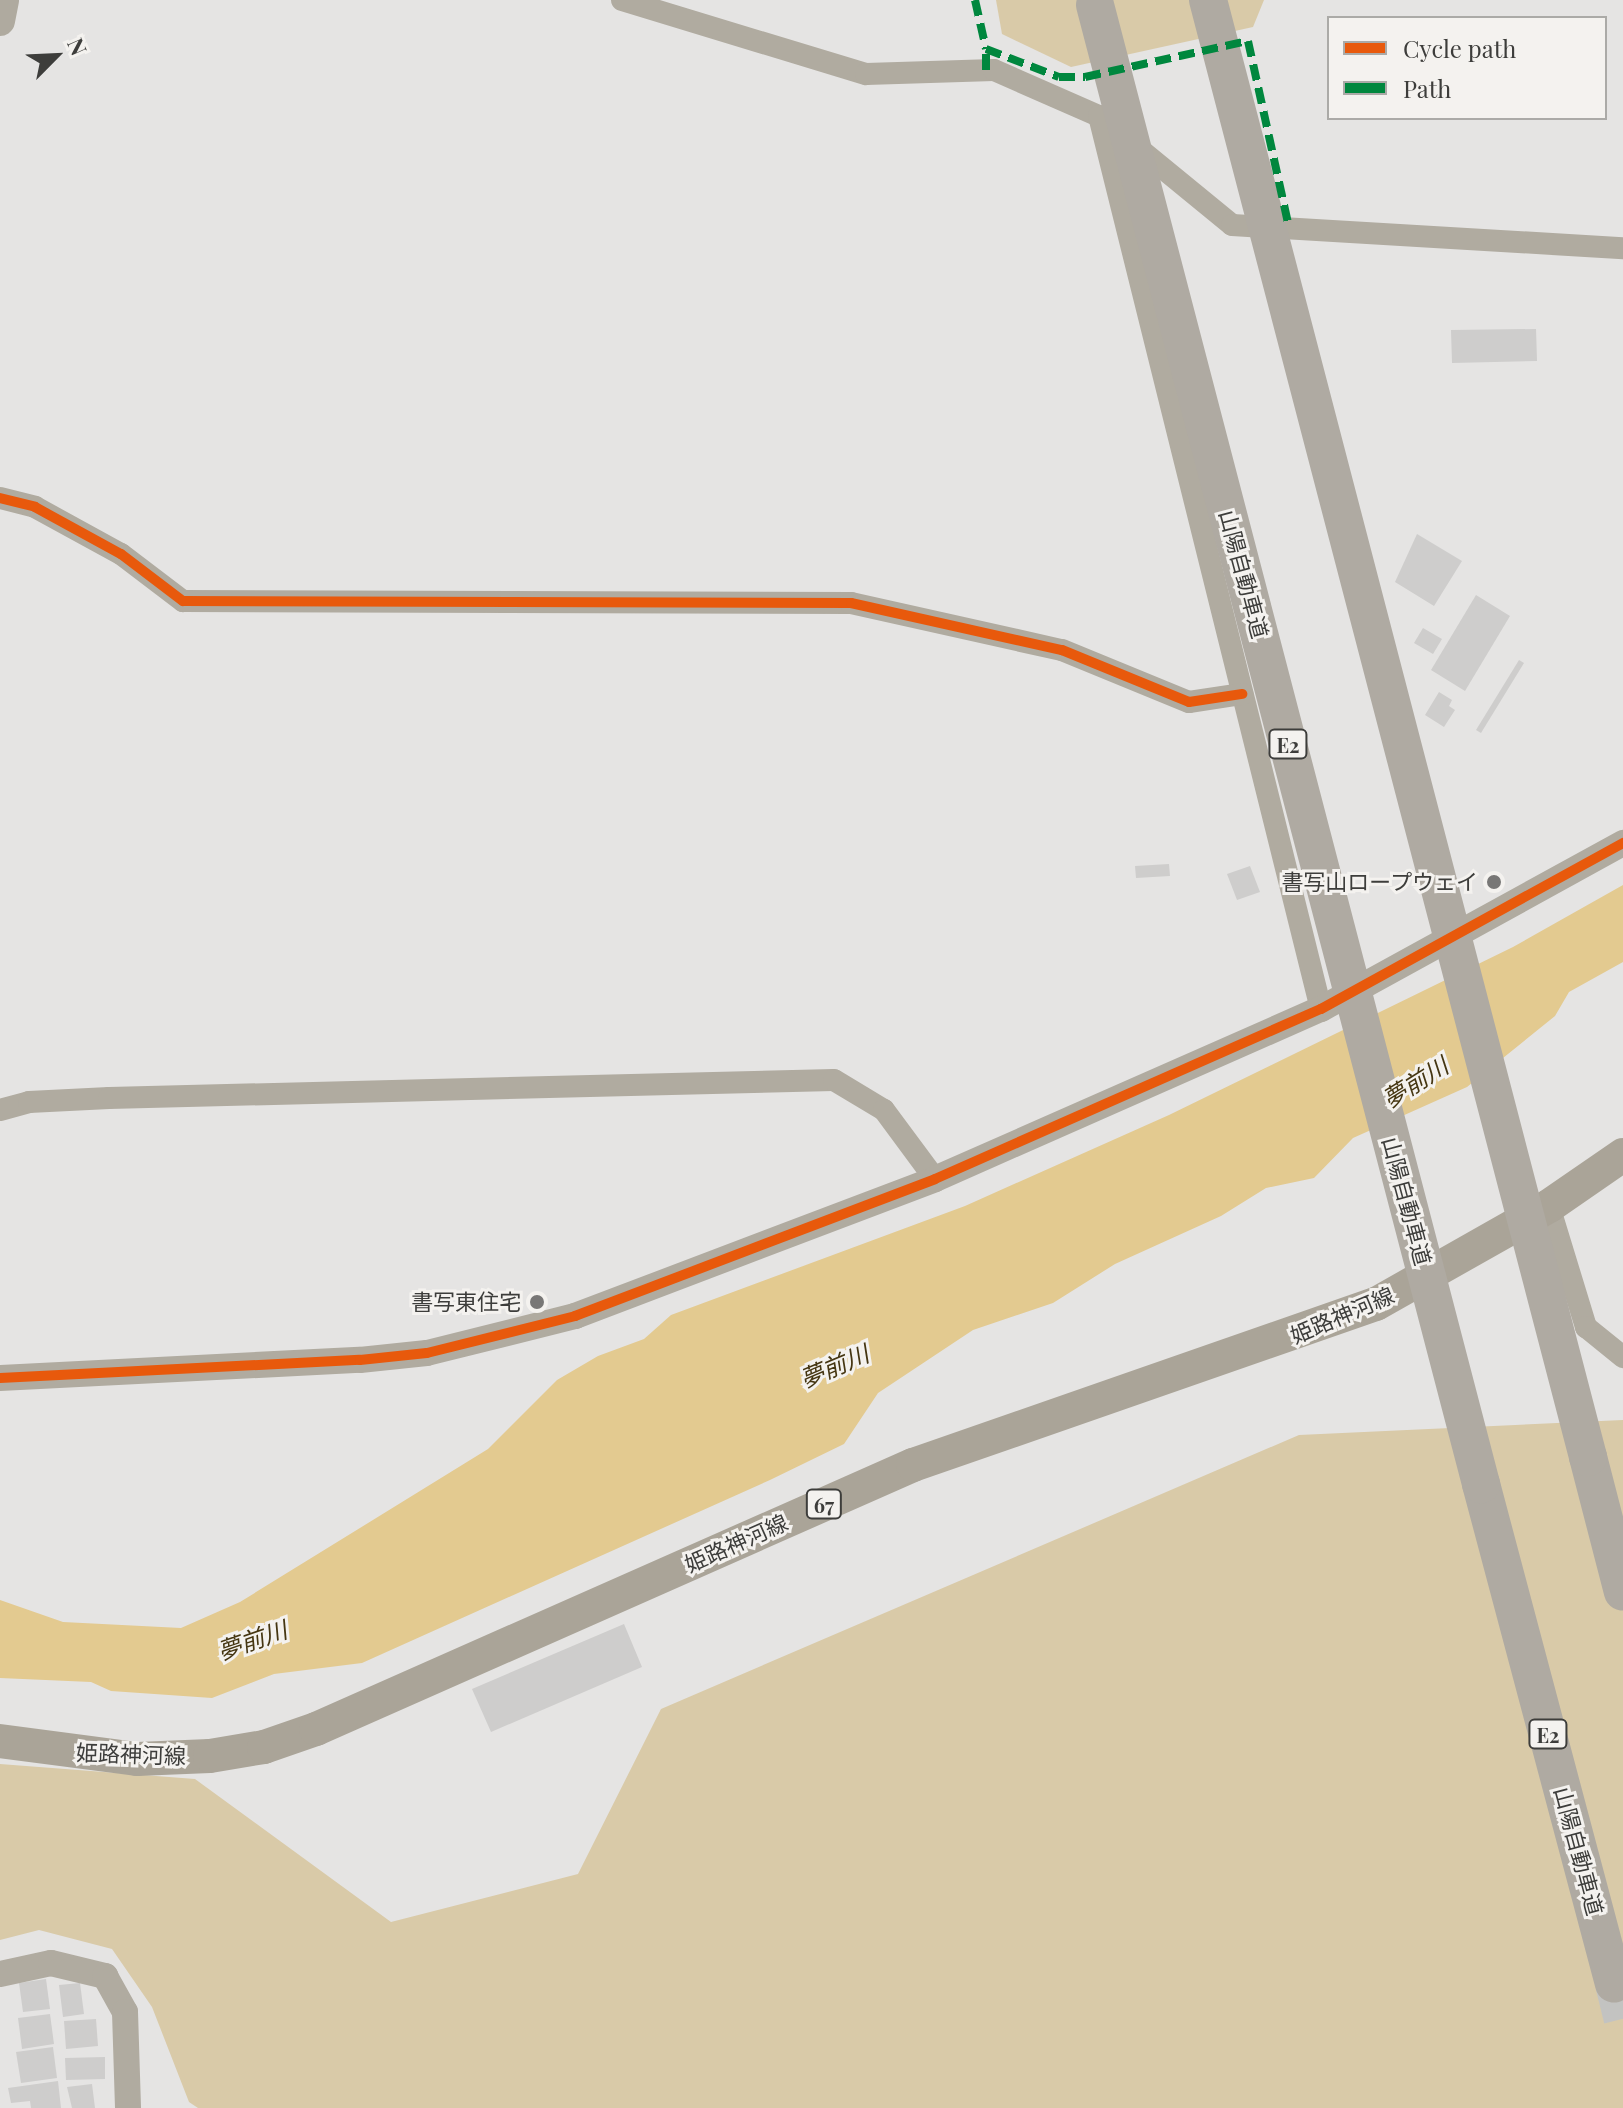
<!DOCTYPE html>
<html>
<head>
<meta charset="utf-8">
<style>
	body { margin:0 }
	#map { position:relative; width:1623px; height:2108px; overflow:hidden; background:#e5e4e3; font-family:"Playfair Display","Noto Sans JP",serif }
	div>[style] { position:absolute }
	.green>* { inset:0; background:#d9caa8 }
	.water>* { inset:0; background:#e3ca90 }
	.building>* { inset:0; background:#cecdcc }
	.motorway-tunnel>* { height:38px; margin-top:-19px; transform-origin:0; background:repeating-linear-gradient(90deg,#c3c3c1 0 38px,transparent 0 57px) }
	.minor>* { height:22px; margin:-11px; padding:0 11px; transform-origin:11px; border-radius:11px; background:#b0aba0 }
	.tertiary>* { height:26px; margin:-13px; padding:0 13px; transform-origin:13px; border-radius:13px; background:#b0aba0 }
	.secondary>* { height:30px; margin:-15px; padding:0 15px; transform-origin:15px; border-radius:15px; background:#afaa9f }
	.primary>* { height:34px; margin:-17px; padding:0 17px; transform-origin:17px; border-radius:17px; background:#aaa498 }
	.motorway>* { height:38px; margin:-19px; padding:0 19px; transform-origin:19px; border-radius:19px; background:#afaaa2 }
	.motorway-bridge>* { height:38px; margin:-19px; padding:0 19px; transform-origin:19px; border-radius:19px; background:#afaaa2 }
	.quiet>* { height:8px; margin-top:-4px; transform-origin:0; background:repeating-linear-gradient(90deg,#00873e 0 16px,transparent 0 24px) }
	.cycleway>* { height:10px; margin:-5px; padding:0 5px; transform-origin:5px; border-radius:5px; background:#e8590c }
	.dots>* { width:22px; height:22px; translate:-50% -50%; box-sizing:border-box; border:4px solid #f4f2ef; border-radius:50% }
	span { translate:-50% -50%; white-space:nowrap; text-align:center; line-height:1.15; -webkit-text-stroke:6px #f4f2ef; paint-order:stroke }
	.shield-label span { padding:2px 6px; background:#f4f2ef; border:2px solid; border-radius:6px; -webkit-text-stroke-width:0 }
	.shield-label { font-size:20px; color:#3d3d3b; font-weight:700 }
	.street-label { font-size:22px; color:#3d3d3b }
	.poi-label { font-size:22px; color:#3d3d3b }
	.right { translate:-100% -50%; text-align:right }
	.water-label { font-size:24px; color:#453612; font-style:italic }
	.legend { position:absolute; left:1327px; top:16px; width:280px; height:104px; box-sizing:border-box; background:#f4f2ef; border:2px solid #abaaa7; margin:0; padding:10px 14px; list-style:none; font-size:24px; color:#3d3d3b }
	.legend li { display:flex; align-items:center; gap:16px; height:40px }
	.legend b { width:40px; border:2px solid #abaaa7 }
	.north { position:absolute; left:16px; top:16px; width:80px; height:80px; -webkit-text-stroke:6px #f4f2ef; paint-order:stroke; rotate:66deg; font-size:22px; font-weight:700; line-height:32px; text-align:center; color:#3d3d3b }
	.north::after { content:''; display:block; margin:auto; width:28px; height:36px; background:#3d3d3b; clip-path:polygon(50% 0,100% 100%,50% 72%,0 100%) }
</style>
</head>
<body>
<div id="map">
	<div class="green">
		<i style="clip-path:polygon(996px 0,1264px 0,1253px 27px,1071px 67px,1002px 34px)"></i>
		<i style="clip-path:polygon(1623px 1420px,1623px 2108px,198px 2108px,189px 2102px,152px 2007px,112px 1949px,39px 1930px,0 1940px,0 1764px,195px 1779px,391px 1922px,578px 1874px,661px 1709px,1299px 1435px)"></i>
	</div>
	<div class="water">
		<i style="clip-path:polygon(1623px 885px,1623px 962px,1569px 992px,1555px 1016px,1467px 1087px,1353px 1138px,1314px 1178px,1266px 1188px,1221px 1216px,1115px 1264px,1053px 1303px,973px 1330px,878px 1393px,844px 1444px,770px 1480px,362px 1663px,274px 1674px,212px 1698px,111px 1691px,91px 1682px,0 1678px,0 1600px,63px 1622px,181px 1628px,240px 1602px,488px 1449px,557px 1380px,598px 1356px,644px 1339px,671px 1315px,965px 1206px,1169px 1115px,1513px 947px)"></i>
	</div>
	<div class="building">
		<i style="clip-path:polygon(1536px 329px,1537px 361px,1452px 363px,1451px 330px)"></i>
		<i style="clip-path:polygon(1417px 534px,1462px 561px,1434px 606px,1395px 582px)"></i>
		<i style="clip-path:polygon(1476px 595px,1510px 616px,1465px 691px,1431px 670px)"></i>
		<i style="clip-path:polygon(1423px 628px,1442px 639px,1433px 654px,1414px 643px)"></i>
		<i style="clip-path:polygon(1519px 660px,1524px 663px,1481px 733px,1476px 730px)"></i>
		<i style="clip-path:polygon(1439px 692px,1452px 700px,1449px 706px,1455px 710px,1444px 727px,1425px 715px)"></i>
		<i style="clip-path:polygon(1169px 864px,1170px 876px,1136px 878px,1135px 866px)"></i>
		<i style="clip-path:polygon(1250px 866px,1260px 892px,1237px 900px,1227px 874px)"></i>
		<i style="clip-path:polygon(624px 1624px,642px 1667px,491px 1732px,472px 1689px)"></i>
		<i style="clip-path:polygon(46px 1979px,50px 2009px,23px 2012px,19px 1983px)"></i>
		<i style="clip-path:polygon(80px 1983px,84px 2014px,63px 2017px,59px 1985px)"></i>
		<i style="clip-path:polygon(50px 2014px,54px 2044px,22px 2049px,18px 2018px)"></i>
		<i style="clip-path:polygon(96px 2019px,98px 2046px,66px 2049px,64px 2021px)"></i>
		<i style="clip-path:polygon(53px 2047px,57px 2078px,21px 2083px,16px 2052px)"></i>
		<i style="clip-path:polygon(105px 2057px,105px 2079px,66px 2080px,65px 2058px)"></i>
		<i style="clip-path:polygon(58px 2081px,61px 2108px,31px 2108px,30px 2101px,11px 2103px,8px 2088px)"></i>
		<i style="clip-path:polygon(92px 2084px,95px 2108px,72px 2108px,67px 2087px)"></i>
	</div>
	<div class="motorway-tunnel">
		<i style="left:1614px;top:1984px;width:36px;rotate:76deg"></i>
	</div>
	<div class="minor">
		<i style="left:622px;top:0;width:255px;rotate:16.9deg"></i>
		<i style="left:866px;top:74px;width:128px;rotate:-1.8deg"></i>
		<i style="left:994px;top:70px;width:115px;rotate:23.7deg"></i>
		<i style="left:1099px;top:116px;width:172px;rotate:39.3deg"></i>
		<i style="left:1232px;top:225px;width:392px;rotate:3.4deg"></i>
		<i style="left:1099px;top:116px;width:920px;rotate:76.04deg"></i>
		<i style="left:0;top:498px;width:36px;rotate:14deg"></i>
		<i style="left:35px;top:507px;width:98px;rotate:28.7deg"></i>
		<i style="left:121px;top:554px;width:78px;rotate:37.2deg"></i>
		<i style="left:183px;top:601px;width:668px;rotate:0.17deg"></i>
		<i style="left:851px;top:603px;width:216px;rotate:12.6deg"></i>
		<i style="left:1062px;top:650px;width:137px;rotate:22.3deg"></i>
		<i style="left:1189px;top:702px;width:54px;rotate:-8.6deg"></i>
		<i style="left:0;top:1110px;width:30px;rotate:-15deg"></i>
		<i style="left:29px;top:1102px;width:80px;rotate:-2.9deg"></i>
		<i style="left:109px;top:1098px;width:725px;rotate:-1.42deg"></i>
		<i style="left:834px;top:1080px;width:58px;rotate:31deg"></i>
		<i style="left:884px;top:1110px;width:86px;rotate:53.5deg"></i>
		<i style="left:1549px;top:1206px;width:127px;rotate:73deg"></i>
		<i style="left:1586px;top:1327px;width:48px;rotate:39deg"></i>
	</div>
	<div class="tertiary">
		<i style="left:0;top:1378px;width:360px;rotate:-2.9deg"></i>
		<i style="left:360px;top:1360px;width:67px;rotate:-6deg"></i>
		<i style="left:427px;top:1353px;width:153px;rotate:-14deg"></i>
		<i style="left:575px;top:1316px;width:385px;rotate:-20.8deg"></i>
		<i style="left:935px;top:1179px;width:422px;rotate:-23.8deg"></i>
		<i style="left:1321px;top:1009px;width:345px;rotate:-28.8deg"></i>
		<i style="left:0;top:1974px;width:52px;rotate:-12.2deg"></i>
		<i style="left:51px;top:1963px;width:56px;rotate:13.5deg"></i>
		<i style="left:105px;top:1976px;width:41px;rotate:60.9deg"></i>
		<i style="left:125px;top:2012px;width:96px;rotate:88.2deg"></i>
	</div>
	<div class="secondary">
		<i style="left:0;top:21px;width:21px;rotate:-79deg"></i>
	</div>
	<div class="primary">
		<i style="left:0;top:1741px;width:138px;rotate:7.5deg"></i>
		<i style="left:137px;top:1759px;width:73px;rotate:-2.4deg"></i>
		<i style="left:210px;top:1756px;width:55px;rotate:-9.5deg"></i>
		<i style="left:264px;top:1747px;width:55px;rotate:-19.1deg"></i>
		<i style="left:316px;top:1729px;width:653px;rotate:-23.86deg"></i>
		<i style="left:913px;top:1465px;width:490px;rotate:-19.2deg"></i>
		<i style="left:1376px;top:1304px;width:199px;rotate:-29.5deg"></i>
		<i style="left:1549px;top:1206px;width:90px;rotate:-34.6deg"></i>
	</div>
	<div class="motorway">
		<i style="left:1588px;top:1457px;width:139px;rotate:75.5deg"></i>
		<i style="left:1481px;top:1484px;width:517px;rotate:75.1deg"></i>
	</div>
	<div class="motorway-bridge">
		<i style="left:1208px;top:0;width:1506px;rotate:75.38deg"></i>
		<i style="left:1095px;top:5px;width:1529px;rotate:75.37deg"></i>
	</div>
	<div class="quiet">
		<i style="left:975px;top:0;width:50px;rotate:77.3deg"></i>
		<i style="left:986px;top:49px;width:78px;rotate:21deg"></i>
		<i style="left:1059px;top:77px;width:26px"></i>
		<i style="left:1085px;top:77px;width:167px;rotate:-12.5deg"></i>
		<i style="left:1248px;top:41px;width:190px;rotate:77.6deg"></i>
		<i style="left:986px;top:70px;width:21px;rotate:-90deg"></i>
	</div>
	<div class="cycleway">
		<i style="left:0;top:498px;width:36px;rotate:14deg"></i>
		<i style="left:35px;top:507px;width:98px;rotate:28.7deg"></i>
		<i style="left:121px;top:554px;width:78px;rotate:37.2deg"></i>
		<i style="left:183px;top:601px;width:668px;rotate:0.17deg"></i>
		<i style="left:851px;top:603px;width:216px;rotate:12.6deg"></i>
		<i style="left:1062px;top:650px;width:137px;rotate:22.3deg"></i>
		<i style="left:1189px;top:702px;width:54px;rotate:-8.6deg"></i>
		<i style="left:0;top:1378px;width:360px;rotate:-2.9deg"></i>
		<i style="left:360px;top:1360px;width:67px;rotate:-6deg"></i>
		<i style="left:427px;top:1353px;width:153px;rotate:-14deg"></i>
		<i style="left:575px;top:1316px;width:385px;rotate:-20.8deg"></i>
		<i style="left:935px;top:1179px;width:422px;rotate:-23.8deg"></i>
		<i style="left:1321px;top:1009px;width:345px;rotate:-28.8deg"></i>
	</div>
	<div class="dots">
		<i style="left:1494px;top:882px;background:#787776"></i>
		<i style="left:537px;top:1302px;background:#787776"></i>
	</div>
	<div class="shield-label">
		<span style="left:1288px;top:744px">E2</span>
		<span style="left:824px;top:1504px">67</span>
		<span style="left:1548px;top:1734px">E2</span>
	</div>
	<div class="street-label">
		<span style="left:1244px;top:574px;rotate:75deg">山陽自動車道</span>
		<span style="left:1407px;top:1201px;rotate:75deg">山陽自動車道</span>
		<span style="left:1342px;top:1315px;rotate:-23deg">姫路神河線</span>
		<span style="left:736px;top:1543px;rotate:-24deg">姫路神河線</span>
		<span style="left:131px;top:1754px;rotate:2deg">姫路神河線</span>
		<span style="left:1579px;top:1851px;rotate:75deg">山陽自動車道</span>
	</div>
	<div class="poi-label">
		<span class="right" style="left:1478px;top:882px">書写山ロープウェイ</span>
		<span class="right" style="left:521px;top:1302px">書写東住宅</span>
	</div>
	<div class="water-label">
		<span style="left:1415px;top:1082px;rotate:-32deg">夢前川</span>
		<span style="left:834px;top:1366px;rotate:-23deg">夢前川</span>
		<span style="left:252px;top:1640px;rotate:-19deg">夢前川</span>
	</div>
	<ul class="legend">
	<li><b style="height:10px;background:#e8590c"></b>Cycle path</li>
	<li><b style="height:10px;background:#00873e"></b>Path</li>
	</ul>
	<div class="north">N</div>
</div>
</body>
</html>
